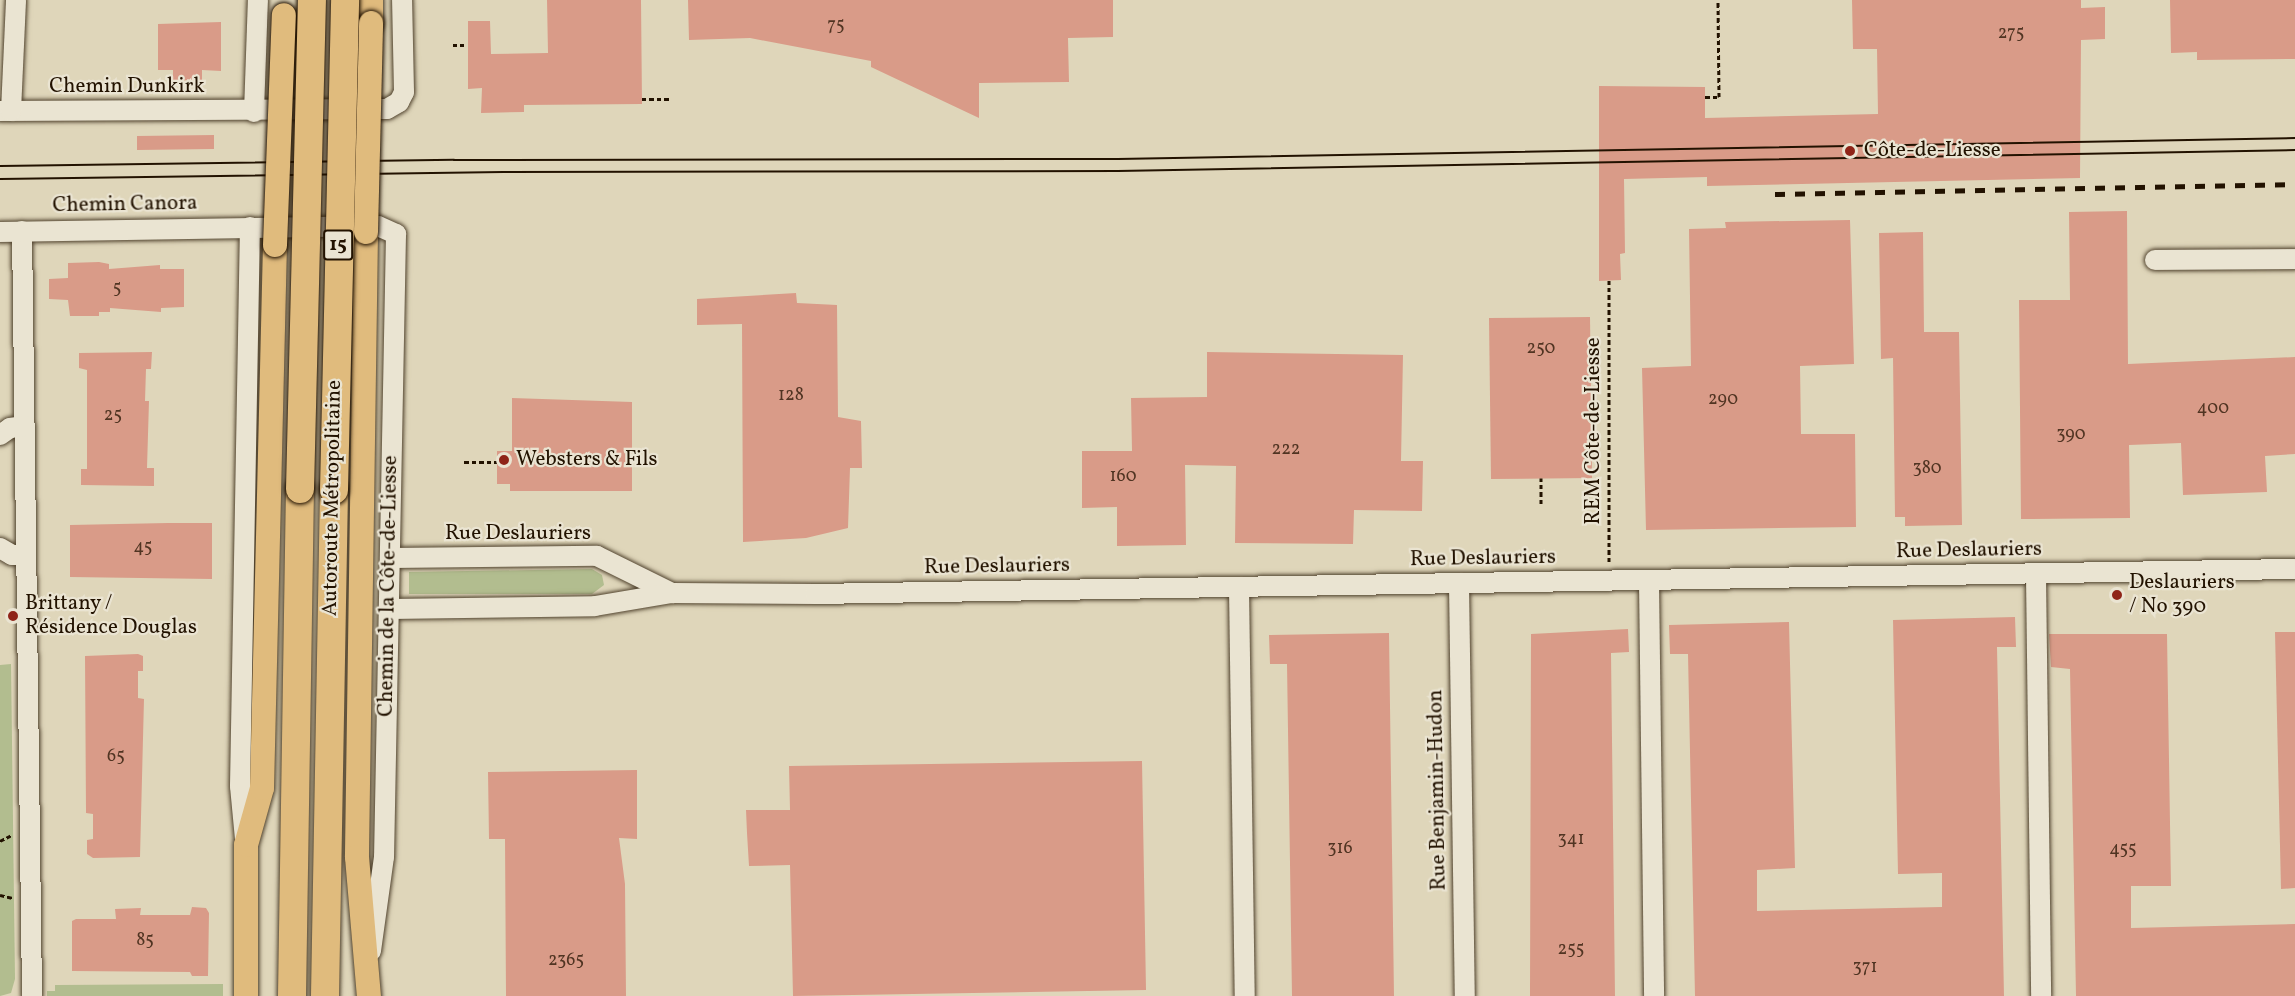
<!DOCTYPE html>
<html>
<head>
<meta charset="utf-8">
<style>
	body { margin:0 }
	#map { position:relative; width:2295px; height:996px; overflow:hidden; background:#dfd6ba; font-family:Vollkorn,serif }
	div>[style] { position:absolute }
	.green>* { inset:0; background:#b2bd8f }
	.building>* { inset:0; background:#d99b88 }
	.path>* { height:3px; margin-top:-1.5px; transform-origin:0; background:repeating-linear-gradient(90deg,#221200 0 4.5px,transparent 0 7.5px) }
	.roads { filter:drop-shadow(0 0 2px #51432e) drop-shadow(0 0 2px #51432e) }
	.minor>* { height:20px; margin:-10px; padding:0 10px; transform-origin:10px; border-radius:10px; background:#eae4d2 }
	.major>* { height:24px; margin:-12px; padding:0 12px; transform-origin:12px; border-radius:12px; background:#e0bb7d }
	.highway>* { height:28px; margin:-14px; padding:0 14px; transform-origin:14px; border-radius:14px; background:#e0bb7d }
	.tram>* { height:1.5px; margin:-0.75px; padding:0 0.75px; transform-origin:0.75px; border-radius:0.75px; background:#221200 }
	.rail>* { height:4.5px; margin-top:-2.25px; transform-origin:0; background:repeating-linear-gradient(90deg,#221200 0 10px,transparent 0 20px) }
	.bridges { filter:drop-shadow(0 0 2px #221200) drop-shadow(0 0 2px #221200) }
	.major-bridge>* { height:24px; margin:-12px; padding:0 12px; transform-origin:12px; border-radius:12px; background:#e0bb7d }
	.highway-bridge>* { height:28px; margin:-14px; padding:0 14px; transform-origin:14px; border-radius:14px; background:#e0bb7d }
	.dots>* { width:16px; height:16px; translate:-50% -50%; box-sizing:border-box; border:3px solid #eae4d2; border-radius:50% }
	span { translate:-50% -50%; white-space:nowrap; text-align:center; line-height:1.15; -webkit-text-stroke:4.5px #eae4d2; paint-order:stroke }
	.number-label { font-size:18px; color:#503422 }
	.number-label span { -webkit-text-stroke-width:0 }
	.shield-label span { padding:2px 4px; background:#eae4d2; border:2px solid; border-radius:4px; -webkit-text-stroke-width:0 }
	.shield-label { font-size:20px; color:#221200; font-weight:700 }
	.street-label { font-size:21px; color:#221200 }
	.poi-label { font-size:21px; color:#221200 }
	.left { translate:0 -50%; text-align:left }
</style>
</head>
<body>
<div id="map">
	<div class="green">
		<i style="clip-path:polygon(592px 569px,602px 575px,604px 585px,592px 594px,409px 594px,409px 572px)"></i>
		<i style="clip-path:polygon(11px 664px,15px 979px,11px 993px,0 996px,0 665px)"></i>
		<i style="clip-path:polygon(223px 984px,223px 996px,47px 996px,47px 991px,55px 991px,55px 985px)"></i>
	</div>
	<div class="building">
		<i style="clip-path:polygon(547px 0,641px 0,642px 104px,524px 105px,524px 112px,481px 113px,482px 88px,468px 89px,468px 21px,490px 21px,491px 54px,548px 53px)"></i>
		<i style="clip-path:polygon(688px 0,1113px 0,1113px 37px,1068px 38px,1069px 82px,979px 83px,979px 118px,871px 67px,871px 61px,750px 38px,689px 40px)"></i>
		<i style="clip-path:polygon(1852px 0,2081px 0,2081px 8px,2105px 7px,2105px 39px,2081px 40px,2080px 178px,1707px 186px,1707px 177px,1624px 179px,1625px 253px,1620px 254px,1621px 280px,1599px 281px,1599px 86px,1705px 87px,1705px 118px,1878px 114px,1877px 49px,1853px 49px)"></i>
		<i style="clip-path:polygon(2170px 0,2295px 0,2295px 59px,2197px 60px,2197px 52px,2171px 53px)"></i>
		<i style="clip-path:polygon(221px 22px,221px 71px,202px 70px,202px 81px,173px 80px,173px 70px,158px 70px,158px 24px)"></i>
		<i style="clip-path:polygon(214px 135px,214px 149px,137px 150px,137px 136px)"></i>
		<i style="clip-path:polygon(2127px 211px,2128px 364px,2295px 357px,2295px 454px,2265px 456px,2267px 492px,2183px 495px,2181px 443px,2129px 445px,2130px 518px,2021px 519px,2019px 300px,2070px 300px,2069px 212px)"></i>
		<i style="clip-path:polygon(1850px 220px,1854px 364px,1800px 366px,1801px 434px,1855px 434px,1856px 527px,1646px 530px,1642px 368px,1691px 366px,1689px 229px,1726px 228px,1725px 222px)"></i>
		<i style="clip-path:polygon(1923px 232px,1924px 332px,1959px 332px,1962px 525px,1905px 526px,1905px 517px,1895px 517px,1893px 358px,1881px 359px,1879px 233px)"></i>
		<i style="clip-path:polygon(99px 262px,109px 264px,109px 269px,160px 265px,160px 269px,184px 269px,184px 307px,161px 308px,161px 312px,110px 308px,110px 312px,99px 312px,99px 316px,70px 316px,68px 300px,49px 299px,49px 279px,68px 278px,68px 263px)"></i>
		<i style="clip-path:polygon(796px 293px,797px 303px,837px 305px,838px 417px,861px 421px,862px 468px,850px 468px,848px 528px,806px 538px,743px 542px,742px 324px,697px 325px,697px 299px)"></i>
		<i style="clip-path:polygon(1590px 317px,1592px 478px,1491px 479px,1489px 318px)"></i>
		<i style="clip-path:polygon(152px 352px,151px 369px,146px 369px,145px 401px,149px 401px,147px 468px,154px 468px,154px 486px,81px 485px,81px 469px,87px 469px,87px 370px,79px 368px,79px 353px)"></i>
		<i style="clip-path:polygon(1207px 352px,1403px 355px,1401px 461px,1423px 461px,1422px 511px,1354px 510px,1353px 544px,1235px 543px,1236px 466px,1185px 465px,1186px 545px,1117px 546px,1117px 507px,1082px 508px,1082px 451px,1132px 451px,1131px 398px,1207px 397px)"></i>
		<i style="clip-path:polygon(512px 398px,632px 402px,632px 491px,510px 491px,510px 484px,497px 484px,497px 451px,512px 451px)"></i>
		<i style="clip-path:polygon(168px 523px,212px 523px,212px 579px,70px 577px,70px 525px)"></i>
		<i style="clip-path:polygon(2015px 617px,2016px 647px,1997px 647px,2004px 996px,1695px 996px,1688px 654px,1670px 654px,1669px 625px,1789px 622px,1795px 868px,1757px 870px,1757px 911px,1942px 907px,1942px 873px,1898px 874px,1893px 620px)"></i>
		<i style="clip-path:polygon(1628px 629px,1629px 652px,1611px 653px,1615px 996px,1530px 996px,1531px 634px)"></i>
		<i style="clip-path:polygon(2275px 632px,2295px 632px,2295px 888px,2281px 889px)"></i>
		<i style="clip-path:polygon(1389px 633px,1394px 996px,1292px 996px,1287px 664px,1270px 664px,1269px 635px)"></i>
		<i style="clip-path:polygon(2049px 634px,2167px 634px,2171px 886px,2131px 886px,2131px 928px,2295px 924px,2295px 996px,2076px 996px,2070px 669px,2051px 667px)"></i>
		<i style="clip-path:polygon(138px 654px,143px 656px,143px 671px,138px 671px,138px 698px,144px 699px,140px 857px,93px 858px,87px 854px,87px 840px,93px 839px,93px 814px,86px 813px,85px 656px)"></i>
		<i style="clip-path:polygon(1142px 761px,1146px 990px,793px 996px,790px 865px,749px 866px,747px 833px,746px 810px,790px 810px,789px 766px)"></i>
		<i style="clip-path:polygon(637px 770px,637px 839px,619px 838px,625px 884px,626px 996px,506px 996px,505px 839px,489px 839px,488px 772px)"></i>
		<i style="clip-path:polygon(192px 907px,206px 908px,209px 913px,208px 976px,192px 976px,190px 972px,72px 971px,72px 921px,76px 919px,116px 919px,115px 909px,141px 908px,140px 915px,190px 915px)"></i>
	</div>
	<div class="path">
		<i style="left:453px;top:45px;width:11px"></i>
		<i style="left:1705px;top:97px;width:14px"></i>
		<i style="left:1719px;top:97px;width:97px;rotate:-90.6deg"></i>
		<i style="left:642px;top:99px;width:27px"></i>
		<i style="left:1609px;top:280px;width:283px;rotate:90deg"></i>
		<i style="left:464px;top:462px;width:33px"></i>
		<i style="left:1541px;top:504px;width:26px;rotate:-90deg"></i>
		<i style="left:0;top:841px;width:13px;rotate:-27deg"></i>
		<i style="left:0;top:895px;width:13px;rotate:13deg"></i>
	</div>
	<div class="roads">
		<div class="minor">
			<i style="left:0;top:111px;width:387px;rotate:-0.3deg"></i>
			<i style="left:387px;top:109px;width:14px;rotate:-30deg"></i>
			<i style="left:399px;top:102px;width:11px;rotate:-63deg"></i>
			<i style="left:404px;top:92px;width:92px;rotate:-91.2deg"></i>
			<i style="left:11px;top:111px;width:111px;rotate:-87.4deg"></i>
			<i style="left:254px;top:112px;width:112px;rotate:-88deg"></i>
			<i style="left:22px;top:231px;width:765px;rotate:89.25deg"></i>
			<i style="left:0;top:232px;width:378px;rotate:-0.9deg"></i>
			<i style="left:378px;top:226px;width:20px;rotate:24deg"></i>
			<i style="left:396px;top:234px;width:623px;rotate:91.1deg"></i>
			<i style="left:384px;top:857px;width:95px;rotate:97.9deg"></i>
			<i style="left:2155px;top:260px;width:140px;rotate:-0.4deg"></i>
			<i style="left:0;top:435px;width:12px;rotate:-35deg"></i>
			<i style="left:10px;top:428px;width:15px;rotate:-8deg"></i>
			<i style="left:0;top:548px;width:14px;rotate:30deg"></i>
			<i style="left:12px;top:555px;width:14px"></i>
			<i style="left:391px;top:558px;width:206px;rotate:-0.6deg"></i>
			<i style="left:597px;top:556px;width:84px;rotate:26.3deg"></i>
			<i style="left:2036px;top:574px;width:422px;rotate:89.3deg"></i>
			<i style="left:1649px;top:580px;width:416px;rotate:89.3deg"></i>
			<i style="left:1459px;top:583px;width:413px;rotate:89.2deg"></i>
			<i style="left:1239px;top:587px;width:409px;rotate:89.2deg"></i>
			<i style="left:390px;top:609px;width:205px;rotate:-0.8deg"></i>
			<i style="left:595px;top:606px;width:78px;rotate:-9.6deg"></i>
			<i style="left:672px;top:593px;width:143px;rotate:0.4deg"></i>
			<i style="left:815px;top:594px;width:1480px;rotate:-0.97deg"></i>
			<i style="left:245px;top:839px;width:53px;rotate:-95.4deg"></i>
			<i style="left:240px;top:786px;width:559px;rotate:-88.98deg"></i>
		</div>
		<div class="major">
			<i style="left:371px;top:23px;width:23px;rotate:-90deg"></i>
			<i style="left:366px;top:232px;width:625px;rotate:90.83deg"></i>
			<i style="left:357px;top:857px;width:140px;rotate:85.1deg"></i>
			<i style="left:246px;top:996px;width:151px;rotate:-90deg"></i>
			<i style="left:246px;top:845px;width:59px;rotate:-74.3deg"></i>
			<i style="left:262px;top:788px;width:543px;rotate:-88.63deg"></i>
		</div>
		<div class="highway">
			<i style="left:292px;top:996px;width:507px;rotate:-89.1deg"></i>
			<i style="left:325px;top:996px;width:506px;rotate:-88.98deg"></i>
		</div>
	</div>
	<div class="tram">
		<i style="left:0;top:166px;width:454px;rotate:-0.8deg"></i>
		<i style="left:454px;top:160px;width:664px;rotate:-0.09deg"></i>
		<i style="left:1118px;top:159px;width:1177px;rotate:-1.02deg"></i>
		<i style="left:0;top:179px;width:503px;rotate:-0.8deg"></i>
		<i style="left:503px;top:172px;width:615px;rotate:-0.09deg"></i>
		<i style="left:1118px;top:171px;width:1177px;rotate:-1.02deg"></i>
	</div>
	<div class="rail">
		<i style="left:1775px;top:194px;width:520px;rotate:-1.1deg"></i>
	</div>
	<div class="bridges">
		<div class="major-bridge">
			<i style="left:366px;top:232px;width:209px;rotate:-88.6deg"></i>
			<i style="left:275px;top:245px;width:230px;rotate:-87.8deg"></i>
		</div>
		<div class="highway-bridge">
			<i style="left:300px;top:489px;width:489px;rotate:-88.6deg"></i>
			<i style="left:334px;top:490px;width:490px;rotate:-88.7deg"></i>
		</div>
	</div>
	<div class="dots">
		<i style="left:1850px;top:151px;background:#8f2418"></i>
		<i style="left:504px;top:460px;background:#8f2418"></i>
		<i style="left:2117px;top:595px;background:#8f2418"></i>
		<i style="left:13px;top:616px;background:#8f2418"></i>
	</div>
	<div class="number-label">
		<span style="left:836px;top:26px">75</span>
		<span style="left:2011px;top:34px">275</span>
		<span style="left:117px;top:289px">5</span>
		<span style="left:1541px;top:349px">250</span>
		<span style="left:791px;top:396px">128</span>
		<span style="left:1723px;top:400px">290</span>
		<span style="left:2213px;top:409px">400</span>
		<span style="left:113px;top:416px">25</span>
		<span style="left:2071px;top:435px">390</span>
		<span style="left:1286px;top:450px">222</span>
		<span style="left:1927px;top:469px">380</span>
		<span style="left:1123px;top:477px">160</span>
		<span style="left:143px;top:548px">45</span>
		<span style="left:116px;top:757px">65</span>
		<span style="left:1571px;top:840px">341</span>
		<span style="left:1340px;top:849px">316</span>
		<span style="left:2123px;top:850px">455</span>
		<span style="left:145px;top:941px">85</span>
		<span style="left:1571px;top:950px">255</span>
		<span style="left:566px;top:961px">2365</span>
		<span style="left:1865px;top:968px">371</span>
	</div>
	<div class="shield-label">
		<span style="left:338px;top:245px">15</span>
	</div>
	<div class="street-label">
		<span style="left:127px;top:87px">Chemin Dunkirk</span>
		<span style="left:125px;top:205px;rotate:-1deg">Chemin Canora</span>
		<span style="left:1594px;top:431px;rotate:-90deg">REM Côte-de-Liesse</span>
		<span style="left:333px;top:498px;rotate:-89deg">Autoroute Métropolitaine</span>
		<span style="left:518px;top:534px">Rue Deslauriers</span>
		<span style="left:1969px;top:551px;rotate:-1deg">Rue Deslauriers</span>
		<span style="left:1483px;top:559px;rotate:-1deg">Rue Deslauriers</span>
		<span style="left:997px;top:567px;rotate:-1deg">Rue Deslauriers</span>
		<span style="left:389px;top:586px;rotate:-89deg">Chemin de la Côte-de-Liesse</span>
		<span style="left:1438px;top:790px;rotate:-91deg">Rue Benjamin-Hudon</span>
	</div>
	<div class="poi-label">
		<span class="left" style="left:1864px;top:151px">Côte-de-Liesse</span>
		<span class="left" style="left:516px;top:460px">Websters &amp; Fils</span>
		<span class="left" style="left:2129px;top:595px">Deslauriers<br>/ No 390</span>
		<span class="left" style="left:25px;top:616px">Brittany /<br>Résidence Douglas</span>
	</div>
</div>
</body>
</html>
